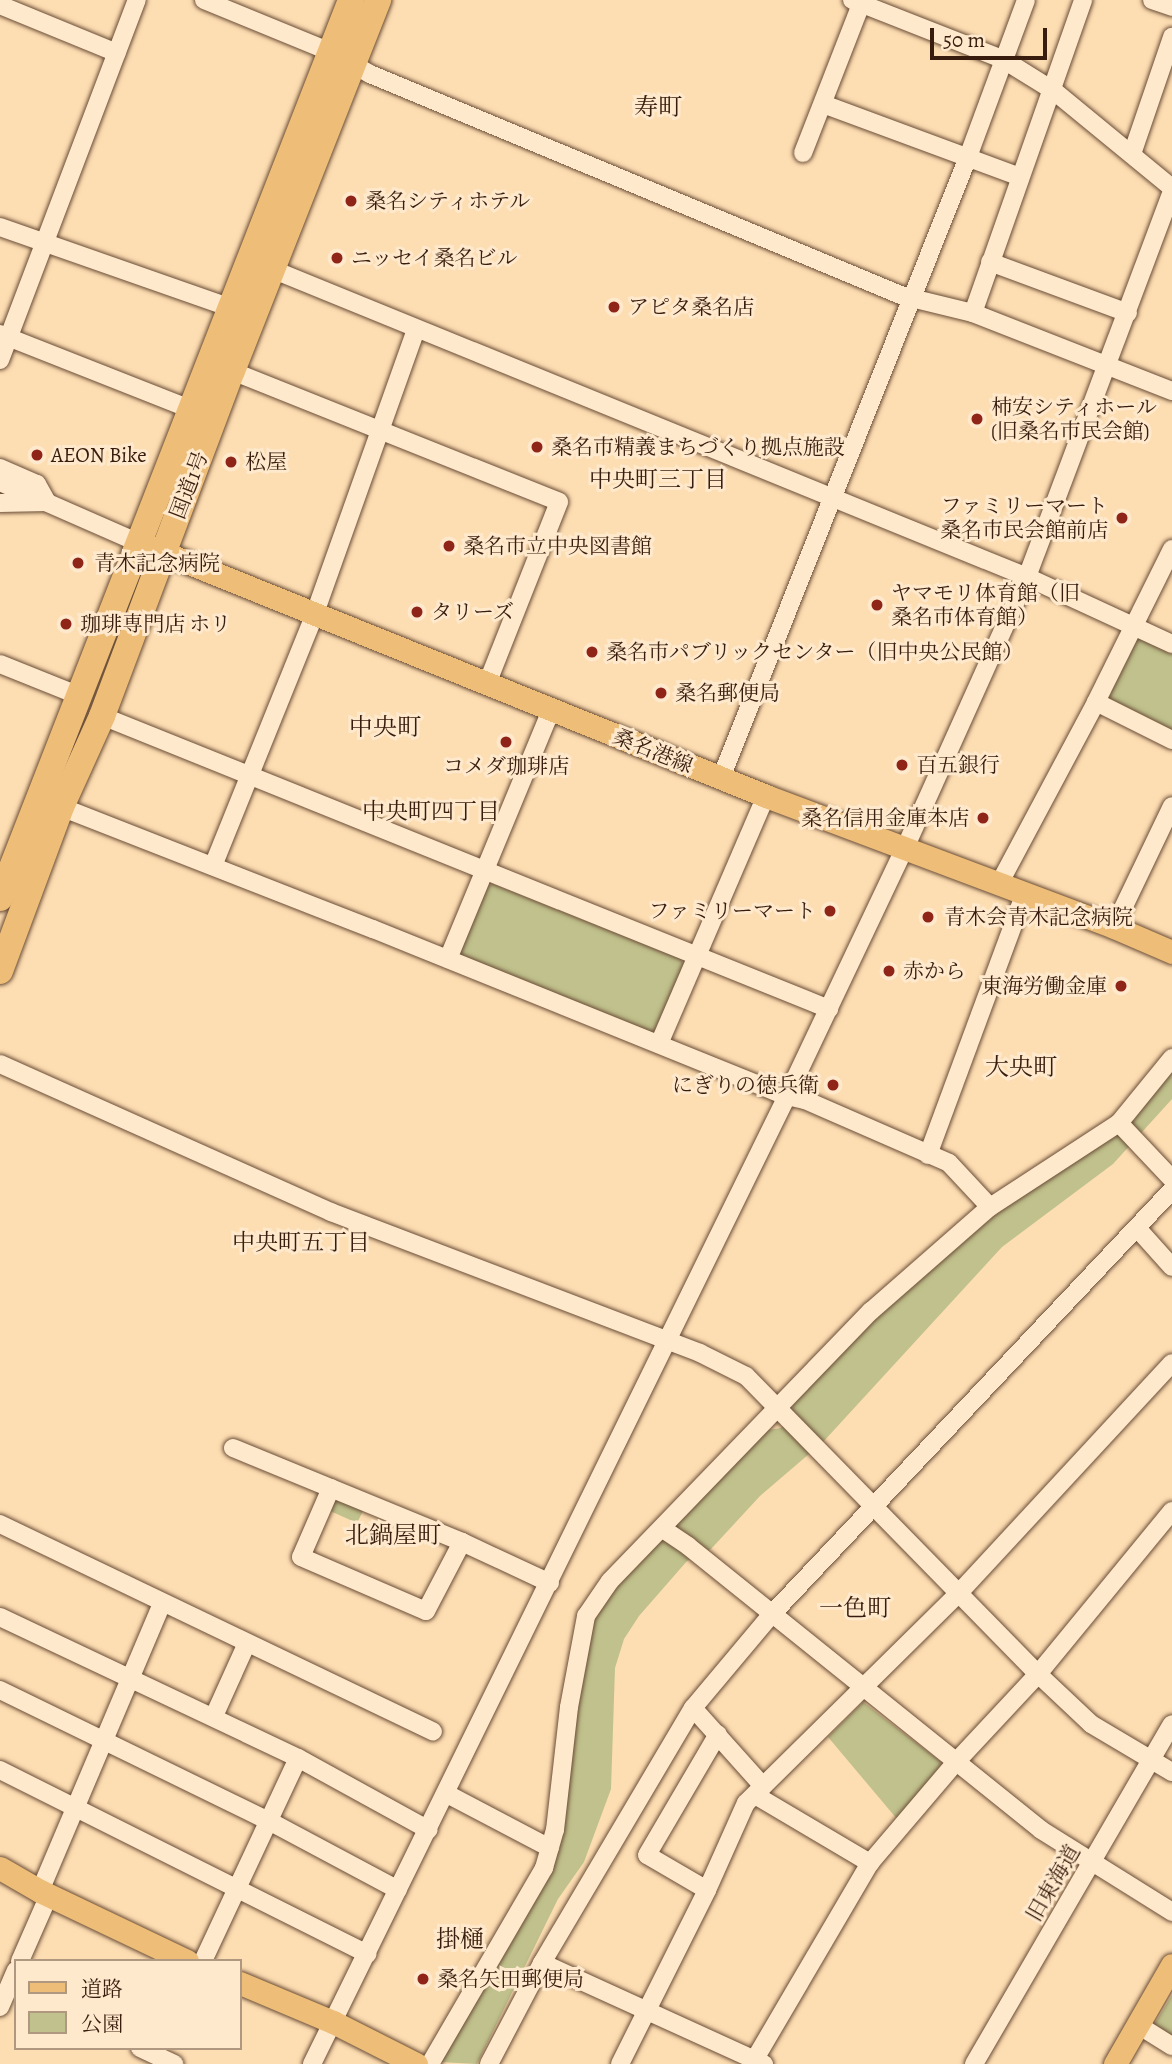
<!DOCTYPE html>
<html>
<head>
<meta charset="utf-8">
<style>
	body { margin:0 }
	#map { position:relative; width:1172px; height:2064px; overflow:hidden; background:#fdddb2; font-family:Alegreya,"Noto Serif JP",serif }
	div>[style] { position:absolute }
	.green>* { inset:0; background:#c0c18c }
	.roads { filter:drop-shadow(0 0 2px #694c36) drop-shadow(0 0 2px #694c36) }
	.minor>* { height:18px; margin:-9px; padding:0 9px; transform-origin:9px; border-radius:9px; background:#fee9cd }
	.major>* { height:23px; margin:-11.5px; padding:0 11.5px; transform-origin:11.5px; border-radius:11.5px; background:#eebe79 }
	.highway>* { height:26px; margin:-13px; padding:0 13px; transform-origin:13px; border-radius:13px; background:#eebe79 }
	.dots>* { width:19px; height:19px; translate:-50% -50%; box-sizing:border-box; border:4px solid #fee9cd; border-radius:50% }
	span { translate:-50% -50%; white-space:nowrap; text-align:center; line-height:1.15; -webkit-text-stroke:6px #fee9cd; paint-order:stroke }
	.poi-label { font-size:21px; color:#381c0d }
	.left { translate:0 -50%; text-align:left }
	.right { translate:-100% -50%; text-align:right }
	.street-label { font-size:21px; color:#381c0d }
	.neighbourhood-label { font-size:23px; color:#381c0d }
	.quarter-label { font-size:24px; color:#381c0d }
	.legend { position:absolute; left:14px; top:1959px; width:228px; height:91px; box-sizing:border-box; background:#fee9cd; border:2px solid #af9780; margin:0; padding:9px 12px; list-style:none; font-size:21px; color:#381c0d }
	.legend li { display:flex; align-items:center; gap:14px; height:35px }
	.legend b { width:35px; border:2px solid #af9780 }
	.scale { position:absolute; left:930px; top:28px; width:117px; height:32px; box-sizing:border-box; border:4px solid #381c0d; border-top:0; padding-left:9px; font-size:21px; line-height:24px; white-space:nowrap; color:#381c0d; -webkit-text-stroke:5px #fee9cd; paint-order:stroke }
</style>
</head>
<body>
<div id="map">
	<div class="green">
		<i style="clip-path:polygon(1138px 634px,1172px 651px,1172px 734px,1104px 699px)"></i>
		<i style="clip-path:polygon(493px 884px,681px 959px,684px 967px,658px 1031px,650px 1033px,463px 957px,460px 951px,486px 887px)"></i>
		<i style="clip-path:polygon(1172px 1068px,1172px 1099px,1113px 1164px,1002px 1247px,823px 1442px,760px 1496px,711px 1549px,687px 1561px,639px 1616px,624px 1639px,615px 1668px,611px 1789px,584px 1862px,558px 1899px,477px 2064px,440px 2062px,554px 1865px,592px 1620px,604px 1600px,767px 1430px,781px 1428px,792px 1413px,794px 1398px,900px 1294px,942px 1255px,1003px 1209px,1116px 1135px)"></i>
		<i style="clip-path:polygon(335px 1493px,366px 1505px,357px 1523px,328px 1510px)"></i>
		<i style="clip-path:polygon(863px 1702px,940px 1761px,941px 1767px,897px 1819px,828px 1737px)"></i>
		<i style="clip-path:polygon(1172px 1995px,1172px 2036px,1154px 2025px)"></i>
	</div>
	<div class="roads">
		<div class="minor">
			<i style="left:204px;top:0;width:137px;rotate:22.3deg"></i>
			<i style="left:331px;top:52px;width:45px;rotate:29.4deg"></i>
			<i style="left:370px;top:74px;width:577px;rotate:22.61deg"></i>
			<i style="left:903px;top:296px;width:72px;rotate:13.7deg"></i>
			<i style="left:973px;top:313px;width:214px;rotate:21.4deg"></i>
			<i style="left:852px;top:0;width:163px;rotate:21.5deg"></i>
			<i style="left:1004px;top:60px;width:59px;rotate:31.8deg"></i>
			<i style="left:1054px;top:91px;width:153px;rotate:39.4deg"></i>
			<i style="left:1152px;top:0;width:21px;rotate:19deg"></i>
			<i style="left:0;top:5px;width:126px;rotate:22.3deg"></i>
			<i style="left:823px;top:104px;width:210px;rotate:20.3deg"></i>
			<i style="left:803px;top:153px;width:160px;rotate:-68.7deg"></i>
			<i style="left:1132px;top:154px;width:124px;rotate:-71.1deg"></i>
			<i style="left:0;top:227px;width:245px;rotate:19.3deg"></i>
			<i style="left:990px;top:262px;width:147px;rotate:20.3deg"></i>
			<i style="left:274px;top:270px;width:813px;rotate:22.18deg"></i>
			<i style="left:1027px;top:577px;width:160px;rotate:24.8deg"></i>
			<i style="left:973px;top:313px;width:332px;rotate:-70.6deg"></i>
			<i style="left:0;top:334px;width:204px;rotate:21.5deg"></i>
			<i style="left:0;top:360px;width:385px;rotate:-69.2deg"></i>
			<i style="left:232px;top:371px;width:352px;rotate:21.8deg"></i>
			<i style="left:559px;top:502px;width:196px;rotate:111.6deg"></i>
			<i style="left:0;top:468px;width:40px;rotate:23.4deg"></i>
			<i style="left:37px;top:484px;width:21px;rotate:61deg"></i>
			<i style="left:47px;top:502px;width:47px;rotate:178.8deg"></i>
			<i style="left:0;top:482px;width:150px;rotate:23.7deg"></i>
			<i style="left:0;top:664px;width:86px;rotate:21.8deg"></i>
			<i style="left:1096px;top:702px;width:85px;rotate:26.6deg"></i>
			<i style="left:102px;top:716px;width:784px;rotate:21.95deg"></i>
			<i style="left:721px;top:778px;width:668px;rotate:-68.31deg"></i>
			<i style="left:968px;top:157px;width:167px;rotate:-69.7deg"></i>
			<i style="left:61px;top:807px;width:335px;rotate:21.4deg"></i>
			<i style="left:373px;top:929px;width:446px;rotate:22deg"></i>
			<i style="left:787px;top:1096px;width:18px;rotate:13deg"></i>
			<i style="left:805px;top:1100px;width:157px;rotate:23.6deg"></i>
			<i style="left:949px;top:1163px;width:60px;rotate:47deg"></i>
			<i style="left:213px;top:866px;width:273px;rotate:-68deg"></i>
			<i style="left:315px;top:613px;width:300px;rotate:-70.4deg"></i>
			<i style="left:999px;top:884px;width:206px;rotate:-61.9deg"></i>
			<i style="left:1096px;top:702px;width:171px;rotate:-63.6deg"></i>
			<i style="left:1114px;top:927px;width:134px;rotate:-64.4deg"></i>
			<i style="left:448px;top:959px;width:269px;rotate:-67.5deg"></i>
			<i style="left:659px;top:1044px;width:270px;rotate:-66.7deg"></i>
			<i style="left:0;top:1064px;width:363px;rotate:24.1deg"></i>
			<i style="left:331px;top:1212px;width:395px;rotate:20.9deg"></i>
			<i style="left:700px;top:1353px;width:51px;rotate:26.6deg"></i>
			<i style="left:746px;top:1376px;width:417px;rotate:45.6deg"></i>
			<i style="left:1038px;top:1674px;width:73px;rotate:43.3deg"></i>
			<i style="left:1091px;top:1724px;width:94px;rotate:30.7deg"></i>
			<i style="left:1119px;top:1123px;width:77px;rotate:46.6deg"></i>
			<i style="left:928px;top:1155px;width:279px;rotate:-69.7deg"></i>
			<i style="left:1137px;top:1228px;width:52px;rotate:48.1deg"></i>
			<i style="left:233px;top:1448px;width:248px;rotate:22.3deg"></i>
			<i style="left:331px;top:1488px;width:75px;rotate:113.5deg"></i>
			<i style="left:301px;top:1557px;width:136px;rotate:23.4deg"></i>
			<i style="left:426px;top:1611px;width:78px;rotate:-62.4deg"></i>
			<i style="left:462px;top:1542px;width:97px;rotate:25deg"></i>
			<i style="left:0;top:1524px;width:480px;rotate:25.6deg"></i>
			<i style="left:663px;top:1529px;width:30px;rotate:34deg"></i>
			<i style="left:688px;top:1546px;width:453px;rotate:38.8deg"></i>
			<i style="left:1041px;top:1830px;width:155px;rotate:32deg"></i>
			<i style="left:0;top:1617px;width:330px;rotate:25.3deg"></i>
			<i style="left:298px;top:1758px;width:149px;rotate:28.8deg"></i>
			<i style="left:0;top:1690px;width:299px;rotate:26deg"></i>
			<i style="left:269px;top:1821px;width:146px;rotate:28.1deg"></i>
			<i style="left:693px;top:1708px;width:105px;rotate:48.1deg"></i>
			<i style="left:214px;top:1716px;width:80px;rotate:-65.7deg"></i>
			<i style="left:0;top:1770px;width:411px;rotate:26.6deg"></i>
			<i style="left:447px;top:1794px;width:116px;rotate:27.7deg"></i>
			<i style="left:755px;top:1795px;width:134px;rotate:30.6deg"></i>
			<i style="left:707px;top:1890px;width:69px;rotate:-149.7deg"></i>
			<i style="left:647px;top:1855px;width:140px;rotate:-59.6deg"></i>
			<i style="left:40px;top:1891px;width:313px;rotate:-67deg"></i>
			<i style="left:20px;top:1961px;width:72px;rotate:-66.3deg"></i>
			<i style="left:203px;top:1961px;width:224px;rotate:-64.9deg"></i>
			<i style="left:542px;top:1963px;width:244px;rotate:24.5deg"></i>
			<i style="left:0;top:2007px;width:40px;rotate:-66.6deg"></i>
			<i style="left:1138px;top:2025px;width:40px;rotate:32deg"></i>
			<i style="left:140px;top:2048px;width:38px;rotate:25deg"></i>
			<i style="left:312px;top:2064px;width:1078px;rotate:-63.86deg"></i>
			<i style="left:787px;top:1096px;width:275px;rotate:-64.6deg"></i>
			<i style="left:905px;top:848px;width:297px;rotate:-65.8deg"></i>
			<i style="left:1027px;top:577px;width:412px;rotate:-69.4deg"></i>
			<i style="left:430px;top:2064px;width:227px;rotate:-59.8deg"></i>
			<i style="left:544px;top:1868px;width:40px;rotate:-74deg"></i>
			<i style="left:555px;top:1830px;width:124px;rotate:-83.5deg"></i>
			<i style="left:569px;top:1707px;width:93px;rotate:-79.4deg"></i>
			<i style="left:586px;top:1616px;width:42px;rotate:-55.6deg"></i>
			<i style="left:610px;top:1581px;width:376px;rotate:-46deg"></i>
			<i style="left:871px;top:1311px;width:158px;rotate:-41.2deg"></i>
			<i style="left:990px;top:1207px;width:154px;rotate:-33.1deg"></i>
			<i style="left:1119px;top:1123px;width:84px;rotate:-50.8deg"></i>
			<i style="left:489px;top:2064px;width:114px;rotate:-62.3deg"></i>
			<i style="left:542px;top:1963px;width:296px;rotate:-59.4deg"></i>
			<i style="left:693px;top:1708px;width:123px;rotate:-50deg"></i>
			<i style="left:772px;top:1614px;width:583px;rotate:-46.67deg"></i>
			<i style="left:620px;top:2064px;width:195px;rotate:-63.4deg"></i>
			<i style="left:707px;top:1890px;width:95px;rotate:-65.9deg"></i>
			<i style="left:746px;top:1803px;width:296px;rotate:-44.6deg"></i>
			<i style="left:957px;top:1595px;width:316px;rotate:-47.2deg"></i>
			<i style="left:752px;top:2064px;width:233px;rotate:-59.6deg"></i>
			<i style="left:870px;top:1863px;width:133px;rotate:-49.6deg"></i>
			<i style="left:956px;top:1762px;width:120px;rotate:-47deg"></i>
			<i style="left:1038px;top:1674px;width:211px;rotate:-50.6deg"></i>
			<i style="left:974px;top:2064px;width:393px;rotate:-59.8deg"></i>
		</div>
		<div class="major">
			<i style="left:147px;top:546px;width:668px;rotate:21.99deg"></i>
			<i style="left:766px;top:796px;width:372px;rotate:20.6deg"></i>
			<i style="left:1114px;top:927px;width:63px;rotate:23.3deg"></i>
			<i style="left:0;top:1868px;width:46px;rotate:29.9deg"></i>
			<i style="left:40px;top:1891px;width:163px;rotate:25.5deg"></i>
			<i style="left:240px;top:1983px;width:101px;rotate:22.8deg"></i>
			<i style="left:333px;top:2022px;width:93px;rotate:26.8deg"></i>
			<i style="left:1115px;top:2064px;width:114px;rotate:-60.1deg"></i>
		</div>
		<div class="highway">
			<i style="left:0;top:898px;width:964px;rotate:-68.65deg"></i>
			<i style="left:0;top:971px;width:175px;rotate:-69.6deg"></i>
			<i style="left:61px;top:807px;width:100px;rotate:-65.7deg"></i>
			<i style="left:102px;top:716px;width:369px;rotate:-69.4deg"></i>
			<i style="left:232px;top:371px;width:399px;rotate:-68.5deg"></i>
		</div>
	</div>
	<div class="dots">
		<i style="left:351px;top:201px;background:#8f2418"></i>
		<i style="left:337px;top:258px;background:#8f2418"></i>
		<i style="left:614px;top:307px;background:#8f2418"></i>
		<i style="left:977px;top:419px;background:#8f2418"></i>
		<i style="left:537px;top:447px;background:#8f2418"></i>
		<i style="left:37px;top:455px;background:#8f2418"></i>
		<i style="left:231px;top:462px;background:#8f2418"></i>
		<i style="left:1122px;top:518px;background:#8f2418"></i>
		<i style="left:449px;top:546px;background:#8f2418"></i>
		<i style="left:78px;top:563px;background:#8f2418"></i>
		<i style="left:877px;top:605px;background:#8f2418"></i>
		<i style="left:417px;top:612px;background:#8f2418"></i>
		<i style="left:66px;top:624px;background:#8f2418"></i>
		<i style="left:592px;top:652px;background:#8f2418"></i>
		<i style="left:661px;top:693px;background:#8f2418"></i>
		<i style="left:506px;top:742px;background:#8f2418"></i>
		<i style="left:902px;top:765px;background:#8f2418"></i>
		<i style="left:983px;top:818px;background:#8f2418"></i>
		<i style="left:830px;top:911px;background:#8f2418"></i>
		<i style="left:928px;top:917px;background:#8f2418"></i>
		<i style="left:889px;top:971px;background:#8f2418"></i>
		<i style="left:1121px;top:986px;background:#8f2418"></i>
		<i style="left:833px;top:1085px;background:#8f2418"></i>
		<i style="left:423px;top:1979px;background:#8f2418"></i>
	</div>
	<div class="poi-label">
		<span class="left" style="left:365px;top:201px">桑名シティホテル</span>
		<span class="left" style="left:351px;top:258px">ニッセイ桑名ビル</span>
		<span class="left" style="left:628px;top:307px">アピタ桑名店</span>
		<span class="left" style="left:991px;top:419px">柿安シティホール<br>(旧桑名市民会館)</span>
		<span class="left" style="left:551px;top:447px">桑名市精義まちづくり拠点施設</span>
		<span class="left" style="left:51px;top:455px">AEON Bike</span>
		<span class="left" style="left:245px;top:462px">松屋</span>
		<span class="right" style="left:1108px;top:518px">ファミリーマート<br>桑名市民会館前店</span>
		<span class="left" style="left:463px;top:546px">桑名市立中央図書館</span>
		<span class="left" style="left:94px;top:563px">青木記念病院</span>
		<span class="left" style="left:891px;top:605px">ヤマモリ体育館（旧<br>桑名市体育館）</span>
		<span class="left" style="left:431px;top:612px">タリーズ</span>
		<span class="left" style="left:80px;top:624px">珈琲専門店 ホリ</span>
		<span class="left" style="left:606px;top:652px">桑名市パブリックセンター（旧中央公民館）</span>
		<span class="left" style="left:675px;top:693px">桑名郵便局</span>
		<span class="left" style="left:916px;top:765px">百五銀行</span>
		<span style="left:506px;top:766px">コメダ珈琲店</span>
		<span class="right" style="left:969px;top:818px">桑名信用金庫本店</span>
		<span class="right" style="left:816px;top:911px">ファミリーマート</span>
		<span class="left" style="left:944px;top:917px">青木会青木記念病院</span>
		<span class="left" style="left:903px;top:971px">赤から</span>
		<span class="right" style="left:1107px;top:986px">東海労働金庫</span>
		<span class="right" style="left:819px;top:1085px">にぎりの徳兵衛</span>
		<span class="left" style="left:437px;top:1979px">桑名矢田郵便局</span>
	</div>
	<div class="street-label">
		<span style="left:189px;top:485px;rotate:-69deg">国道1号</span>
		<span style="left:653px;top:751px;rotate:22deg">桑名港線</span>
		<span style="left:1053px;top:1883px;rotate:-60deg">旧東海道</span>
	</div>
	<div class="neighbourhood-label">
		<span style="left:658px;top:480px">中央町三丁目</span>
		<span style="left:431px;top:812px">中央町四丁目</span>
		<span style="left:301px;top:1243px">中央町五丁目</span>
	</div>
	<div class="quarter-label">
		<span style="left:658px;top:108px">寿町</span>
		<span style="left:385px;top:728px">中央町</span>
		<span style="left:1021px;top:1068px">大央町</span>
		<span style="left:393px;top:1536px">北鍋屋町</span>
		<span style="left:855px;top:1609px">一色町</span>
		<span style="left:460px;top:1940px">掛樋</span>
	</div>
	<ul class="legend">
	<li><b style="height:9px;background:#eebe79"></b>道路</li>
	<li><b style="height:19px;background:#c0c18c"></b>公園</li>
	</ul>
	<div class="scale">50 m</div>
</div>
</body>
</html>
